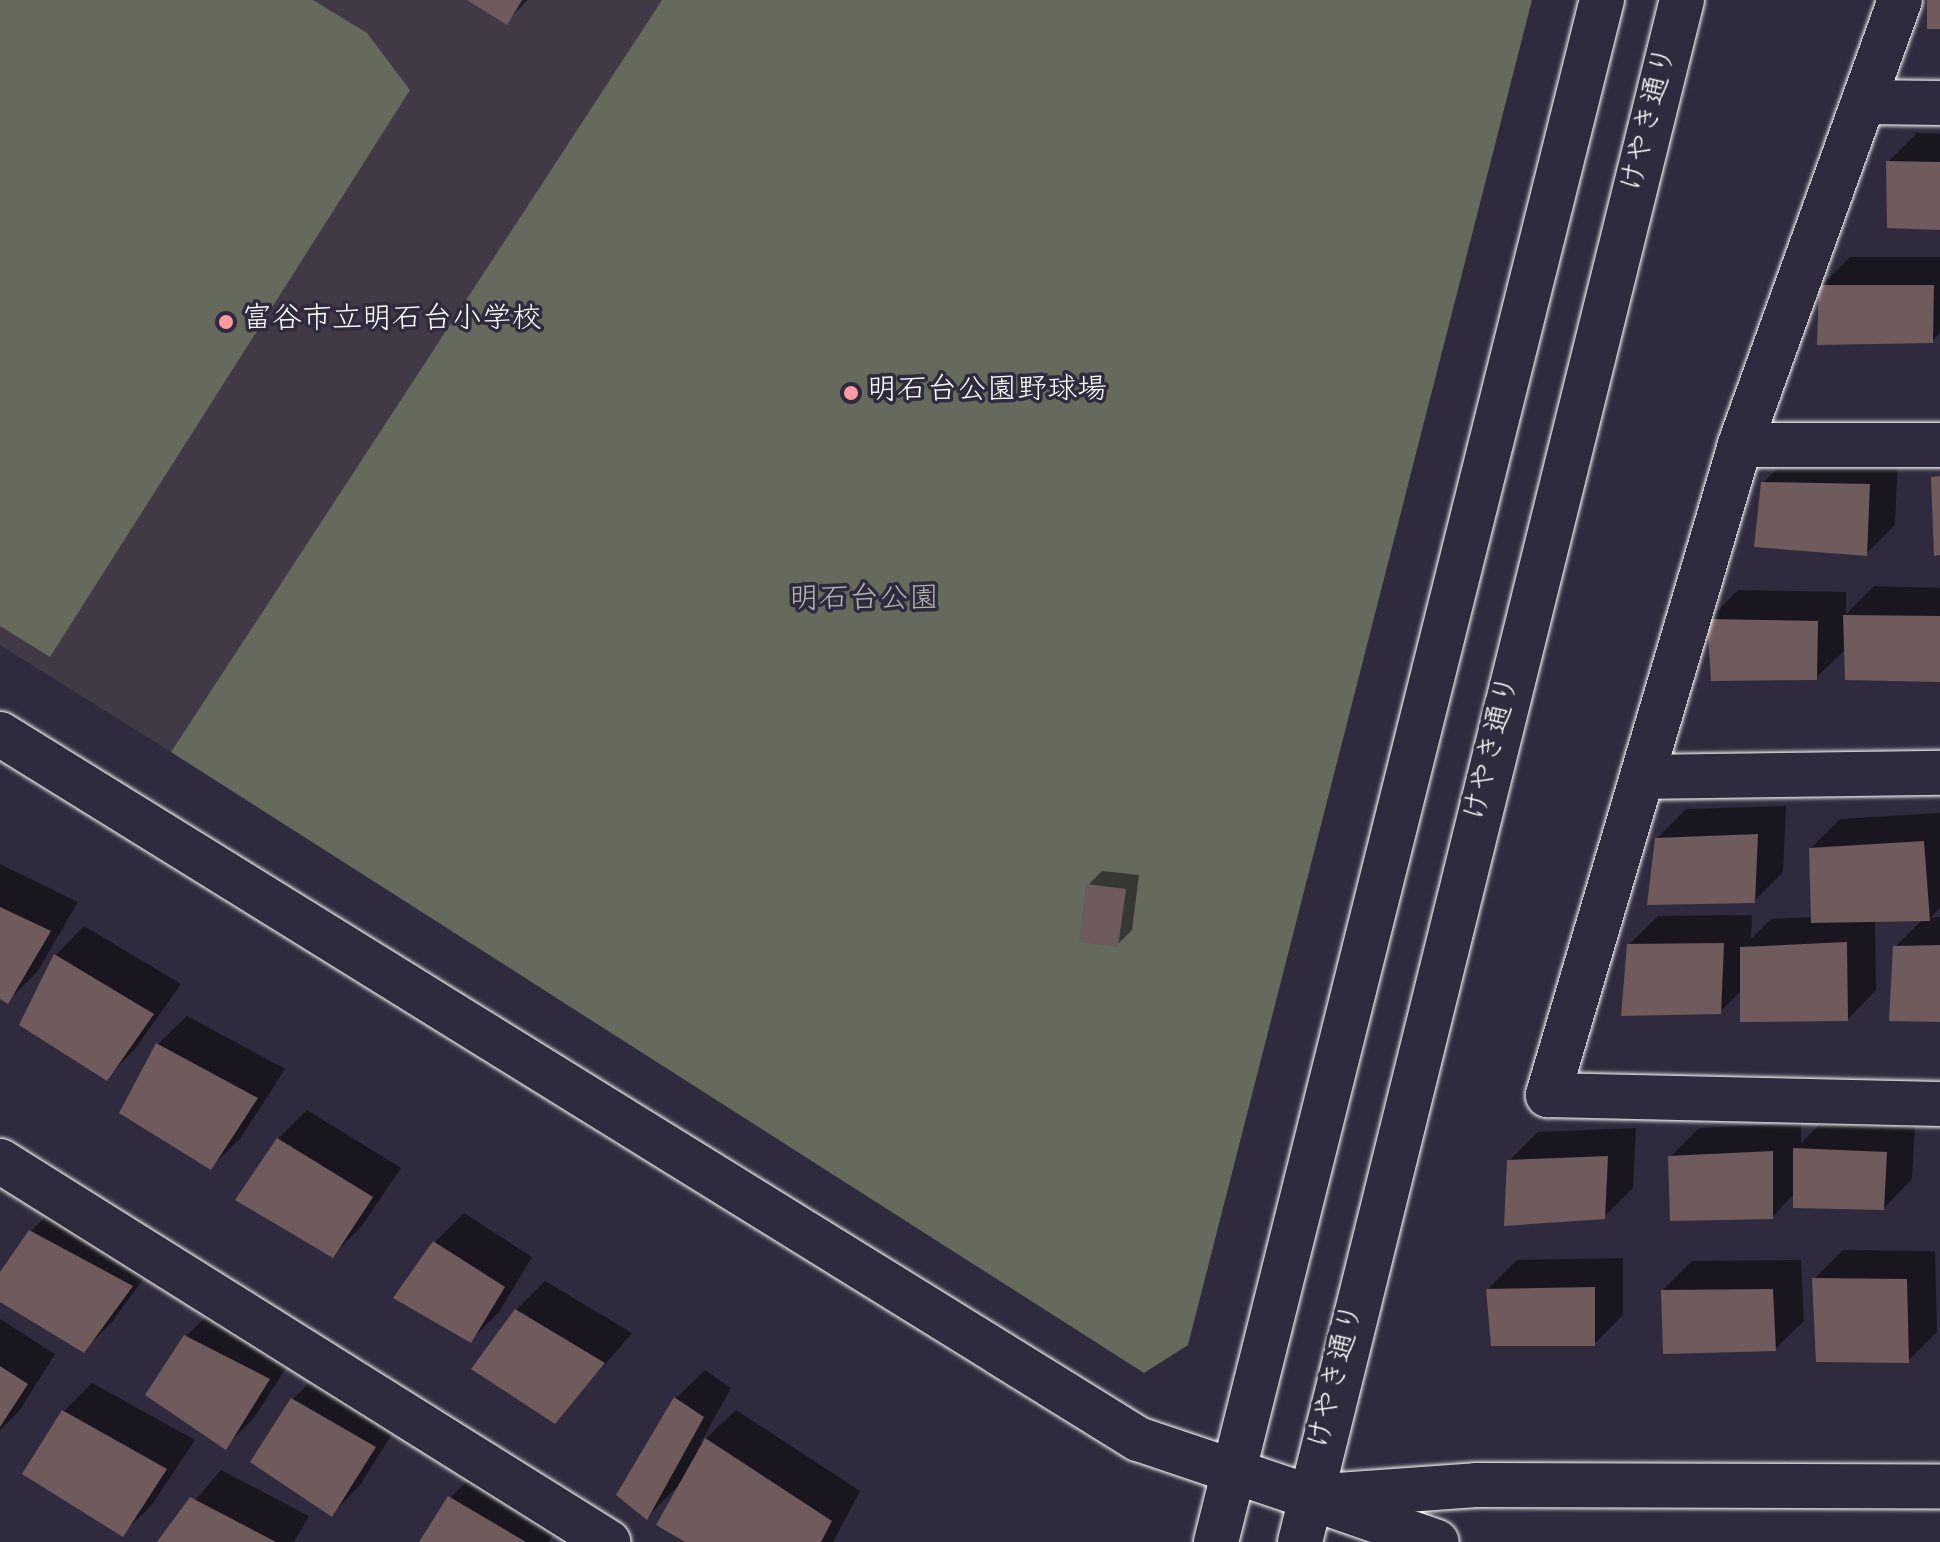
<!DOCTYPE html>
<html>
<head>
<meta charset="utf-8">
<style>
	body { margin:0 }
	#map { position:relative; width:1940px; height:1542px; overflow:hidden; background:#2f2a3d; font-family:Dekko,"Klee One",sans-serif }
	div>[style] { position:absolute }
	.built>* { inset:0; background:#423946 }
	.green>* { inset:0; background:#656a5d }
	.shadow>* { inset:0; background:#0007 }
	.building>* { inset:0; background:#6f5b5c }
	.roads { filter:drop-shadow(0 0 2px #fff) drop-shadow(0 0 2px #fff) }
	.street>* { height:44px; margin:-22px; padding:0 22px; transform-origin:22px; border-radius:22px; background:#2f2a3d }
	.secondary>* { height:44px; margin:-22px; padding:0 22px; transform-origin:22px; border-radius:22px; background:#2f2a3d }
	.dots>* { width:22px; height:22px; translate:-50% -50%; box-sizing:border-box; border:4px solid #2f2a3d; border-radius:50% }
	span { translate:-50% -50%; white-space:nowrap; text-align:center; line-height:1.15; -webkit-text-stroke:7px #2f2a3d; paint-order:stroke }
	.street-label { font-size:30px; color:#fff }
	.poi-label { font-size:30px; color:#fff }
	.left { translate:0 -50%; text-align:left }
	.park-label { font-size:30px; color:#b2b4ae }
</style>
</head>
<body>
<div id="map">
	<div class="built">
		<i style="clip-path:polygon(0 0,662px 0,171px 752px,0 645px)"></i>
	</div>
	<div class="green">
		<i style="clip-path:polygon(0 0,313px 0,367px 33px,410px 90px,50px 657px,0 626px)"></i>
		<i style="clip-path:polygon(662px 0,1532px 0,1188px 1345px,1144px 1373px,171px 752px)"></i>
	</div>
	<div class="shadow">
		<i style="clip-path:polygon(471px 0,528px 0,506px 22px)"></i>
		<i style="clip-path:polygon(1917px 133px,1940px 134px,1940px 228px,1888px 162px)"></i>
		<i style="clip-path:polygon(1850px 257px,1940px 257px,1940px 333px,1932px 341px,1821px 286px)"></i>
		<i style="clip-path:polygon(1792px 454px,1898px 456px,1895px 525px,1866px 554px,1763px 483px)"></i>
		<i style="clip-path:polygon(1874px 586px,1940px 588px,1940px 680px,1846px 649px,1816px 678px,1709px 619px,1738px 590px,1846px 592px,1846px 614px)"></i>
		<i style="clip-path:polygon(1786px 806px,1783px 872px,1754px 901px,1657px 838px,1686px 809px)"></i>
		<i style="clip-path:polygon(1940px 813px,1940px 908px,1930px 918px,1940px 917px,1940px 1020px,1895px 947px,1923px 919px,1875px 920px,1876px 990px,1848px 1019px,1742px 990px,1720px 1012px,1629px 945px,1658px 916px,1752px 915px,1751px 939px,1771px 919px,1813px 917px,1811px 848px,1840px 819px)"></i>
		<i style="clip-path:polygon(0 864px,78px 902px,37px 972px,8px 1001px,0 997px)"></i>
		<i style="clip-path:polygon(1102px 871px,1139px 875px,1132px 930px,1117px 945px,1088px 885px)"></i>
		<i style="clip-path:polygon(84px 926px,181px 984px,135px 1049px,106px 1078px,56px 955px)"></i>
		<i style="clip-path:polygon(187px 1016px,285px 1069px,240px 1139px,211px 1167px,158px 1044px)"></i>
		<i style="clip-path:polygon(307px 1110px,401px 1168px,361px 1227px,332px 1256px,278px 1139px)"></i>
		<i style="clip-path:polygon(1824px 1120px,1915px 1124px,1912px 1179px,1884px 1208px,1795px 1193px,1772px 1217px,1670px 1157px,1699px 1128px,1801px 1123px,1801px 1143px)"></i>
		<i style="clip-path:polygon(1636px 1128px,1633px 1188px,1604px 1217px,1509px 1161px,1538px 1132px)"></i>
		<i style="clip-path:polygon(60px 1202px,160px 1256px,112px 1322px,83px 1351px,0 1299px,0 1275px,31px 1231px)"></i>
		<i style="clip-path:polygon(464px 1213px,532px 1257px,499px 1312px,470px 1341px,435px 1242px)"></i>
		<i style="clip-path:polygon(1843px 1250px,1935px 1251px,1937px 1332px,1908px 1361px,1814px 1279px)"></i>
		<i style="clip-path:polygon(1623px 1258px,1623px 1315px,1594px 1344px,1488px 1289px,1517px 1260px)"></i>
		<i style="clip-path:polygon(1801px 1260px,1804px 1321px,1775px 1349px,1663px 1290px,1692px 1261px)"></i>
		<i style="clip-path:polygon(545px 1281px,632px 1333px,555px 1422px,516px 1310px)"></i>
		<i style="clip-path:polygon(215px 1308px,298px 1349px,254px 1418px,225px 1447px,186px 1336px)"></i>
		<i style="clip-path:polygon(0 1319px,55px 1354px,20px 1410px,0 1430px)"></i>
		<i style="clip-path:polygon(322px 1370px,403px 1417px,360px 1485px,332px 1514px,293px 1399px)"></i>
		<i style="clip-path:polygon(705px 1370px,731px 1388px,700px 1444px,736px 1410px,860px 1491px,833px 1542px,689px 1542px,680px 1484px,647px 1517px,676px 1398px)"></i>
		<i style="clip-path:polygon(92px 1383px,195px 1440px,151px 1506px,122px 1534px,64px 1411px)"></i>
		<i style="clip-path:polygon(479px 1469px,565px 1520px,548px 1542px,422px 1542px,450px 1498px)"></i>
		<i style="clip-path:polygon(221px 1470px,309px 1516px,294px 1542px,160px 1542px)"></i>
	</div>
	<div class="building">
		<i style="clip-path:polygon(467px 0,522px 0,507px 25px)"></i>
		<i style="clip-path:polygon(1927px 0,1940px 0,1940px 29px,1927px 29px)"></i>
		<i style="clip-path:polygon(1886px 161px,1940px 162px,1940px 230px,1887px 228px)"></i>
		<i style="clip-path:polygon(1819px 285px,1934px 285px,1933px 343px,1817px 345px)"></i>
		<i style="clip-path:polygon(1940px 476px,1940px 555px,1934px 556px,1931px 477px)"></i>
		<i style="clip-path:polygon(1761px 482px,1870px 484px,1867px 556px,1754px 547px)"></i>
		<i style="clip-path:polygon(1843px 615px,1940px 616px,1940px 682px,1845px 680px)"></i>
		<i style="clip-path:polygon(1707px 619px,1818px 621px,1817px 680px,1711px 681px)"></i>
		<i style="clip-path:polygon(1758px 834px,1755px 903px,1647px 905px,1655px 838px)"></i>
		<i style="clip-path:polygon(1924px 841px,1930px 921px,1811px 923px,1809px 848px)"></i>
		<i style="clip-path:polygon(1086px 884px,1126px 889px,1118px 947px,1079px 942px)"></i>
		<i style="clip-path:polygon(0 907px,51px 931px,8px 1004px,0 999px)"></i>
		<i style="clip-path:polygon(1847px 942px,1848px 1021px,1740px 1022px,1740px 947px)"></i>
		<i style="clip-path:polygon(1724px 943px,1721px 1014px,1621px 1016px,1627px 944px)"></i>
		<i style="clip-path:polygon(1940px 945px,1940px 1022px,1889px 1021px,1893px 946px)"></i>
		<i style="clip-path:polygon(54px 954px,154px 1014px,107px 1081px,19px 1025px)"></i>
		<i style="clip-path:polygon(156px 1043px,258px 1098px,211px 1170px,119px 1113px)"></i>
		<i style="clip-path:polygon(277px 1138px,373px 1197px,333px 1258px,235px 1200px)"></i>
		<i style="clip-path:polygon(1793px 1148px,1887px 1152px,1884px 1210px,1793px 1208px)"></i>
		<i style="clip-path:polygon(1773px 1151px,1773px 1219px,1670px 1221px,1668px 1156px)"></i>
		<i style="clip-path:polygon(1608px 1156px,1605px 1219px,1504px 1226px,1507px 1160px)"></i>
		<i style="clip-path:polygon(29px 1230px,133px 1286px,84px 1353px,0 1302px,0 1272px)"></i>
		<i style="clip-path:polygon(433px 1241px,505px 1287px,471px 1343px,393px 1298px)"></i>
		<i style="clip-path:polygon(1812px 1278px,1907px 1279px,1909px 1363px,1816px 1362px)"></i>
		<i style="clip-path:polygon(1595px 1287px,1595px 1346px,1491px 1346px,1486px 1289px)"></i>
		<i style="clip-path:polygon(1773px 1289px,1776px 1351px,1663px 1354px,1661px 1290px)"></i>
		<i style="clip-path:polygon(515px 1309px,605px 1363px,555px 1424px,471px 1369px)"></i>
		<i style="clip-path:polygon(184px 1335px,270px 1379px,226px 1450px,145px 1395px)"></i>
		<i style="clip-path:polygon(0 1366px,28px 1384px,0 1427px)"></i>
		<i style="clip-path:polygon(674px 1397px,704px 1417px,647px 1520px,616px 1495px)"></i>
		<i style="clip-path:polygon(291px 1398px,376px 1447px,332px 1517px,250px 1462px)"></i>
		<i style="clip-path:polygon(62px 1410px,167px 1469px,123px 1537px,22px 1474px)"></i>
		<i style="clip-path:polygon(705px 1438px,832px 1521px,821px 1542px,685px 1542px,656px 1525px)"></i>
		<i style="clip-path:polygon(448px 1496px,526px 1542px,419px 1542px)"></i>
		<i style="clip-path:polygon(190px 1497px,276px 1542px,157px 1542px)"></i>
	</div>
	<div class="roads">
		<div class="street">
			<i style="left:1900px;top:0;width:473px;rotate:109.8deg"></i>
			<i style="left:1740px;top:445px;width:678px;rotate:106.46deg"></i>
			<i style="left:1548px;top:1095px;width:392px;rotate:1.3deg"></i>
			<i style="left:1866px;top:102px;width:74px;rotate:0.8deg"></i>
			<i style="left:1740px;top:445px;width:200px"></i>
			<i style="left:1642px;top:777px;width:298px;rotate:-0.8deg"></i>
			<i style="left:0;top:1161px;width:718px;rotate:32.07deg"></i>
			<i style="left:1310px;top:1497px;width:166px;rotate:-4.1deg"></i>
			<i style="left:1476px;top:1485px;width:464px;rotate:0.2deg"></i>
			<i style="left:1328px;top:1504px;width:115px;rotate:19.2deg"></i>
		</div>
		<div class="secondary">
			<i style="left:0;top:734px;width:1339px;rotate:31.78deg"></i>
			<i style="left:1138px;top:1439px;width:182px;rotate:18.6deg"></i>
			<i style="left:1216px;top:1542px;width:1590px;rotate:-75.95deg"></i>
			<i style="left:1300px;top:1542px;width:1589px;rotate:-76.09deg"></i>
		</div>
	</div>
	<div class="dots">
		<i style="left:226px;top:322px;background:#ff9aa2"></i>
		<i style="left:851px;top:393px;background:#ff9aa2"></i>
	</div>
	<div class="street-label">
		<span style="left:1652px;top:120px;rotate:-76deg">けやき通り</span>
		<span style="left:1495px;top:749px;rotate:-76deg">けやき通り</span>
		<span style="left:1339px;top:1377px;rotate:-76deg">けやき通り</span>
	</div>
	<div class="poi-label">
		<span class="left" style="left:242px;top:322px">富谷市立明石台小学校</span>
		<span class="left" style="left:867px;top:393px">明石台公園野球場</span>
	</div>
	<div class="park-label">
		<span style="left:864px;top:602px">明石台公園</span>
	</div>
</div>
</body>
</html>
